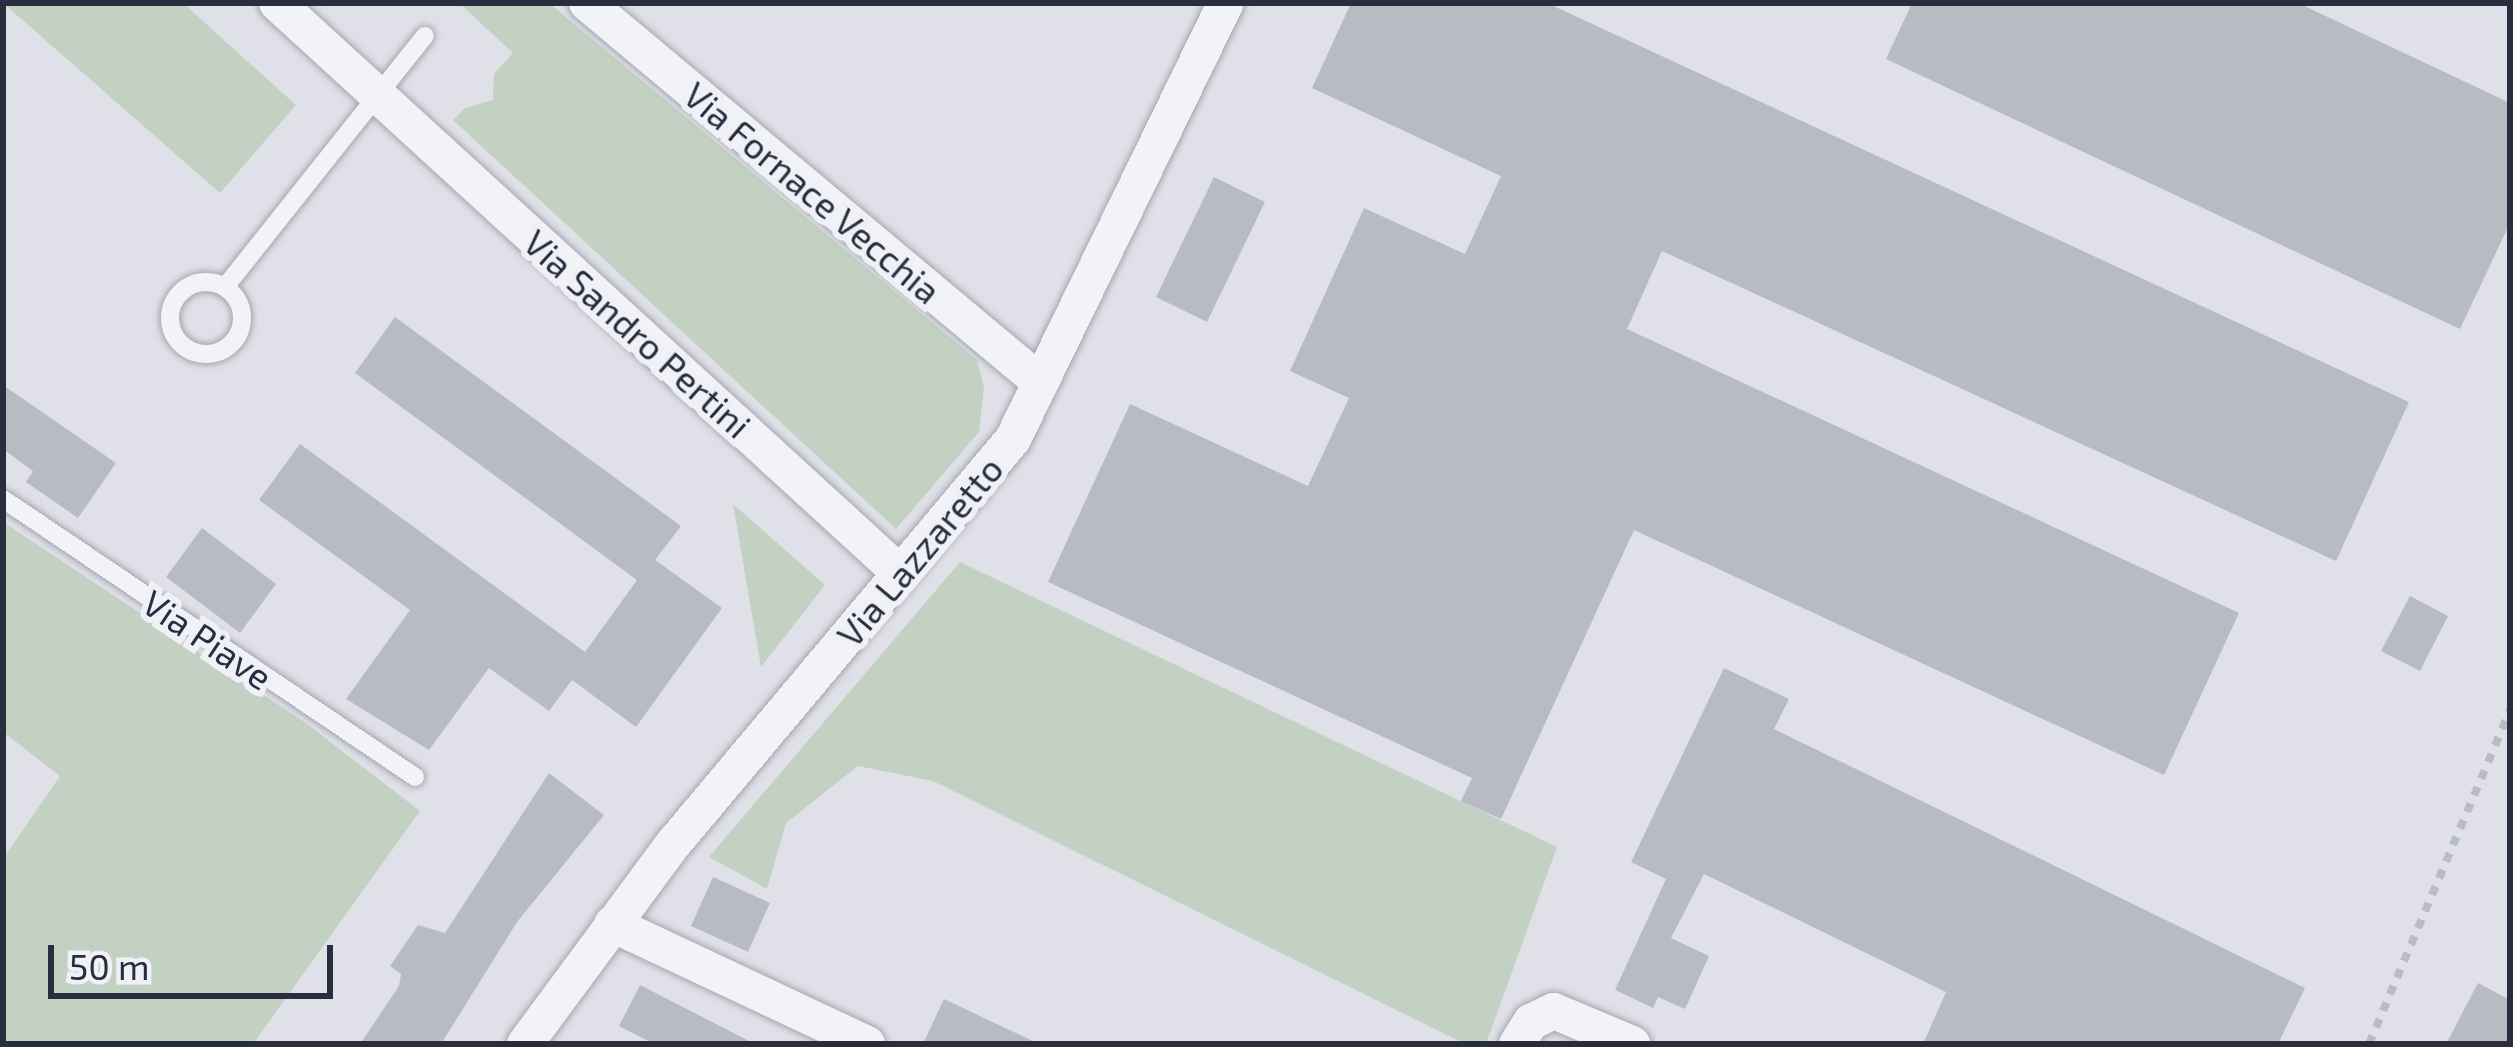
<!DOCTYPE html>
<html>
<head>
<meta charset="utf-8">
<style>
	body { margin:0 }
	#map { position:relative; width:2513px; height:1047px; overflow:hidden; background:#e0e1e8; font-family:"Exo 2",sans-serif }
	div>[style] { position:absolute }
	.green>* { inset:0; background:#c2d1c2 }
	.building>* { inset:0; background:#b8bac4 }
	.path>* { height:8px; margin-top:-4px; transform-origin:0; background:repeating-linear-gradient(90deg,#babcc3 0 9px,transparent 0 18px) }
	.roads { filter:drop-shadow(0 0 3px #a6a7b2) drop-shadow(0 0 3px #a6a7b2) }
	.lane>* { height:18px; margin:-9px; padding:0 9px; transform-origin:9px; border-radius:9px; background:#f2f3f7 }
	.lane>.ring { margin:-9px; padding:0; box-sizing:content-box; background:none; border:18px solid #f2f3f7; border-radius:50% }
	.street>* { height:36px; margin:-18px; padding:0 18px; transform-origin:18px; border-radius:18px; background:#f2f3f7 }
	span { translate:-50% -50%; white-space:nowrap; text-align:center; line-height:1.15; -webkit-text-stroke:12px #eff1f6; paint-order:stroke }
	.street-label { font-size:36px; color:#2a2d3e }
	.frame { position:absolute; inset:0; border:6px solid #2a2d3e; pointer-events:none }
	.scale { position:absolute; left:48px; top:945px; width:285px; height:54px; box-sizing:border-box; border:6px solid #2a2d3e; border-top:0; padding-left:15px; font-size:36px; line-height:42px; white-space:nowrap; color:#2a2d3e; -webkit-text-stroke:9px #eff1f6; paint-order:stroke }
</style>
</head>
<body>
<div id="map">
	<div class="green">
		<i style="clip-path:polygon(3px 3px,183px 3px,296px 105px,220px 193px)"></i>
		<i style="clip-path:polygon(459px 3px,549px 3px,977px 360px,984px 388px,979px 432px,896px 529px,453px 120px,465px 108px,493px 100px,494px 74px,513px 53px)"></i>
		<i style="clip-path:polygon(733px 504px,825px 585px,761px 667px)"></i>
		<i style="clip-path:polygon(3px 522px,307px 724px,420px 811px,253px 1044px,3px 1044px,3px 859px,60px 776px,3px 732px)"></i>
		<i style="clip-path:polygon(960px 562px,1557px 847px,1486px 1044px,1465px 1044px,933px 781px,858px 766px,786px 823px,767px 889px,709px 857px)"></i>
	</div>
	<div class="building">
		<i style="clip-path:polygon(1351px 3px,1547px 3px,2409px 402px,2336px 561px,1662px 251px,1627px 329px,2239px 613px,2164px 775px,1634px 530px,1501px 819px,1461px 801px,1472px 778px,1048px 582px,1130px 404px,1308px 486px,1349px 398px,1290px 371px,1364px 208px,1465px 254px,1501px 176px,1312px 88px)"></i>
		<i style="clip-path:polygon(1912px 3px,2298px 3px,2510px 103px,2510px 223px,2460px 329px,1886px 59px)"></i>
		<i style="clip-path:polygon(1214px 177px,1265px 202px,1207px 322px,1156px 297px)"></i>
		<i style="clip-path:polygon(395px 317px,681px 526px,655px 560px,722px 608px,636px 727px,572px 680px,549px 711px,489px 668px,429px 750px,346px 699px,410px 610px,259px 500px,300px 444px,585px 652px,637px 580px,355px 373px)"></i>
		<i style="clip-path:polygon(3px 385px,116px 463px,78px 518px,26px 482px,33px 471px,3px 449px)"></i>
		<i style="clip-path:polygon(202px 528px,276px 584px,240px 633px,166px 577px)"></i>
		<i style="clip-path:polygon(2410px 596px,2448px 616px,2420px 671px,2381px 651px)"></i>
		<i style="clip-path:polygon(1724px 668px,1789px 699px,1774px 729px,2305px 988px,2278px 1044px,1923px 1044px,1946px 992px,1704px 874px,1671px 938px,1709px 956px,1685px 1009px,1658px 997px,1653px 1008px,1615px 990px,1666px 879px,1631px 862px)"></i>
		<i style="clip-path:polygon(549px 773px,604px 815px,517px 922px,441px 1044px,360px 1044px,399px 986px,401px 974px,390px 966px,418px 925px,445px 933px)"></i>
		<i style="clip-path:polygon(713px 877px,770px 903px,748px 952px,691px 926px)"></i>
		<i style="clip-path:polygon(2478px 983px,2510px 1000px,2510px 1044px,2446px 1044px)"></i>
		<i style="clip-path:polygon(640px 985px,755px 1044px,654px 1044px,619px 1026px)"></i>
		<i style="clip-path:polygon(944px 999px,1039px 1044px,923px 1044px)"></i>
	</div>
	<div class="path">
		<i style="left:2369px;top:1044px;width:363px;rotate:-67.1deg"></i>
	</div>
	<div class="roads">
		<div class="lane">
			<i class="ring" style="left:170px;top:282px;width:54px;height:54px"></i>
			<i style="left:225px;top:287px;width:321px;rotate:-51.5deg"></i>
			<i style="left:3px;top:499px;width:497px;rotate:34deg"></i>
		</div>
		<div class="street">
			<i style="left:277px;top:3px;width:844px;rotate:42.46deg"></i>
			<i style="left:587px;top:3px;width:589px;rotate:39.91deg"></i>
			<i style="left:612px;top:924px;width:282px;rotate:25.2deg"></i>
			<i style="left:525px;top:1044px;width:250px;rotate:-53.5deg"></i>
			<i style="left:674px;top:843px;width:527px;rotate:-50deg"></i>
			<i style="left:1013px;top:439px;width:485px;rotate:-64deg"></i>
			<i style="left:1517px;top:1044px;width:26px;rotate:-58deg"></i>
			<i style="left:1531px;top:1022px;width:25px;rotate:-26deg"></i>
			<i style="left:1554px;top:1011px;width:85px;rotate:22.9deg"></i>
		</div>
	</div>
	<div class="street-label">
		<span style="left:813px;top:192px;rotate:40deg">Via Fornace Vecchia</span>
		<span style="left:638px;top:333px;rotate:42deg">Via Sandro Pertini</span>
		<span style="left:919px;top:551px;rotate:-50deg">Via Lazzaretto</span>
		<span style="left:208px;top:639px;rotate:34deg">Via Piave</span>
	</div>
	<div class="frame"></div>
	<div class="scale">50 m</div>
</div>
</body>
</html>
